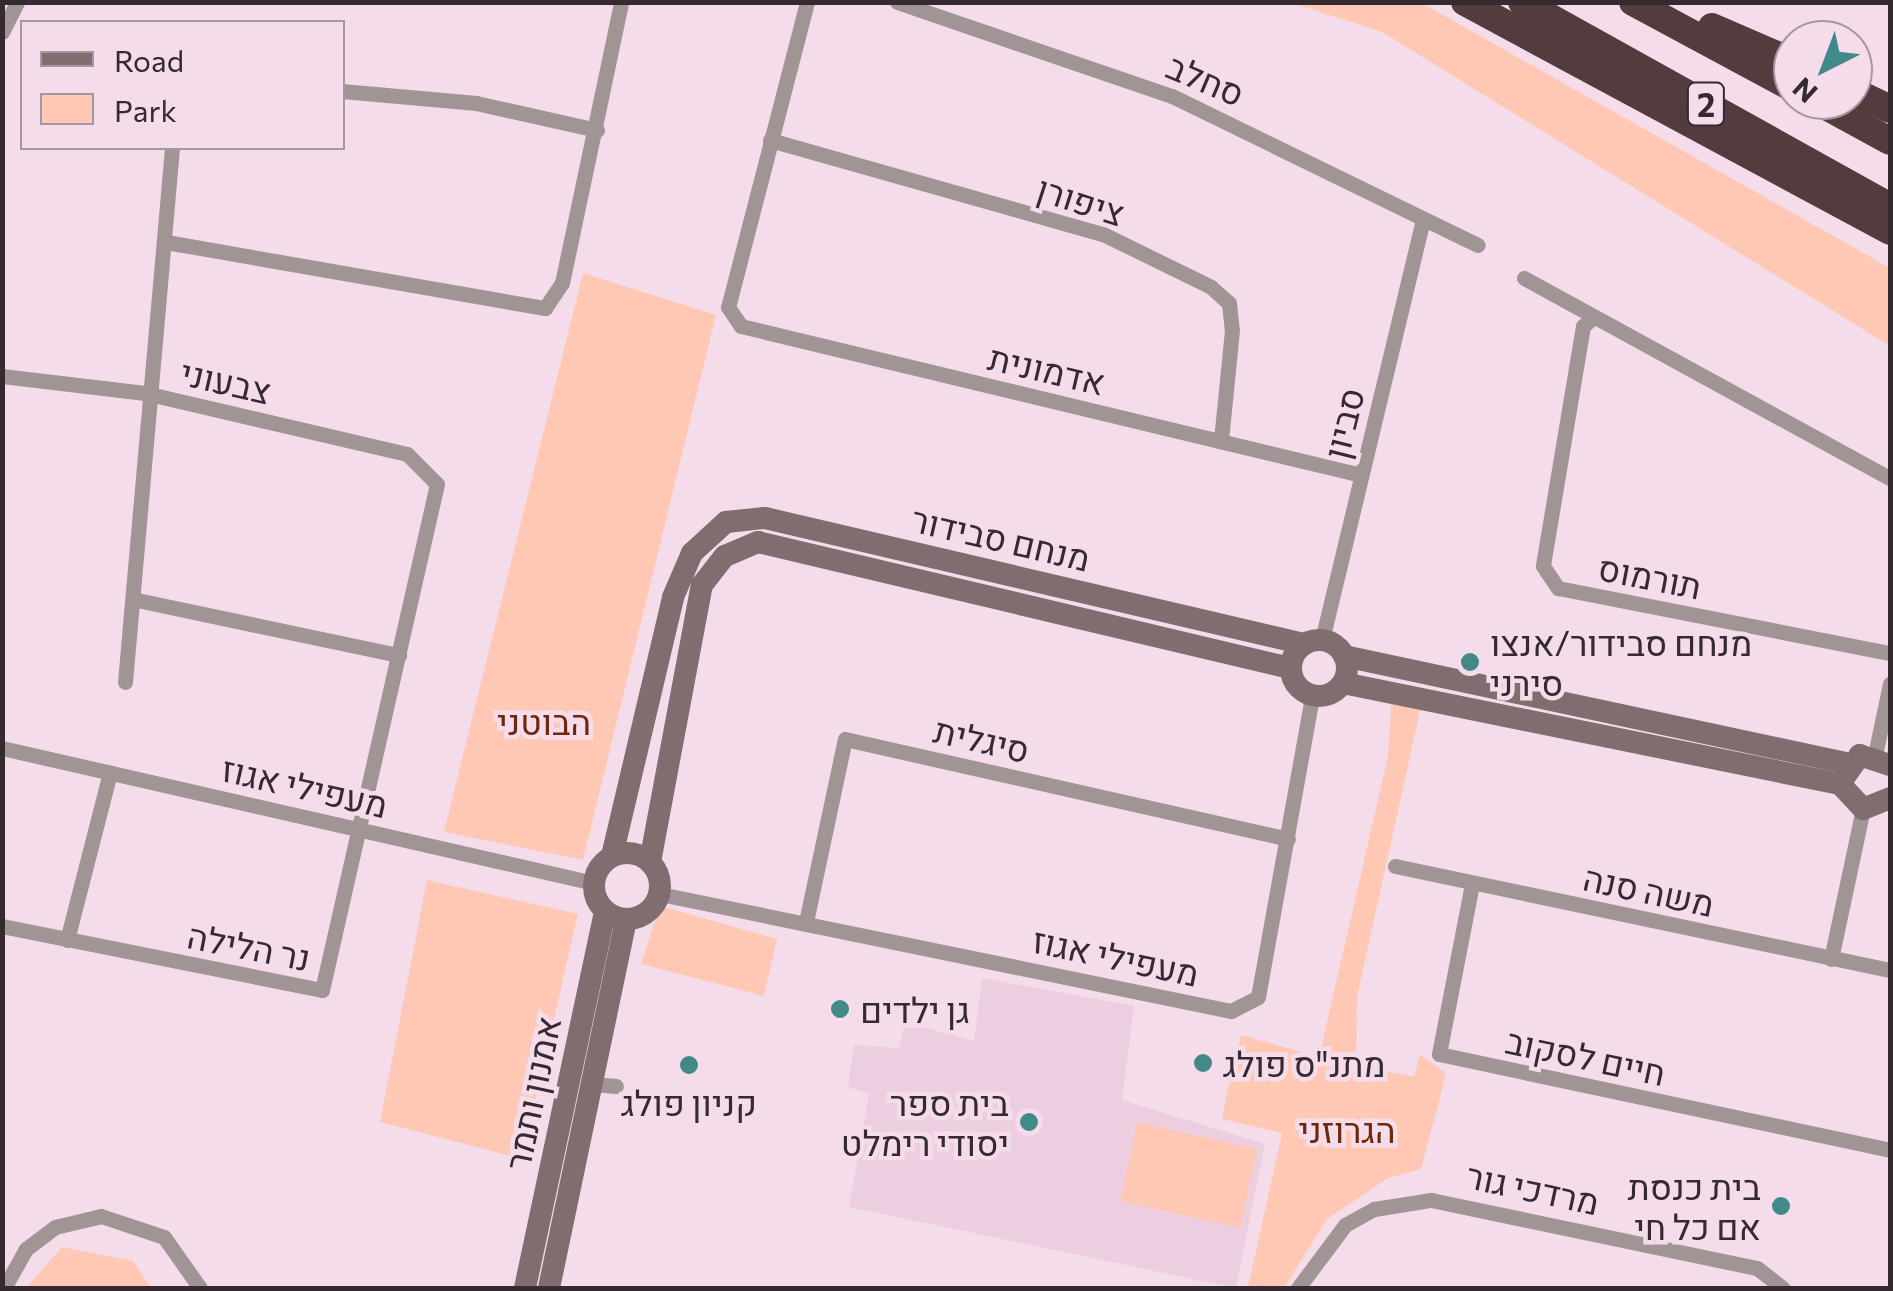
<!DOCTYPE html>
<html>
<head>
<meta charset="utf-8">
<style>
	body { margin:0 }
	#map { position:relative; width:1893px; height:1291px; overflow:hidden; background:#f4dcea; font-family:Commissioner,Heebo,sans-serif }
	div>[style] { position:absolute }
	.built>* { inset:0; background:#edcde0 }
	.green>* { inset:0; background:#fec8b5 }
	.street>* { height:15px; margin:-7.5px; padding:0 7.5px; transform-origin:7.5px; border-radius:7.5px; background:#a09495 }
	.secondary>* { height:22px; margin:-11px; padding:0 11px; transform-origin:11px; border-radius:11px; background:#7f6d6f }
	.secondary>.ring { margin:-11px; padding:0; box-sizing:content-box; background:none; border:22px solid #7f6d6f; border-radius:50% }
	.highway>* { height:28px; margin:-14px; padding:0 14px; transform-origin:14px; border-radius:14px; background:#533c3e }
	.dots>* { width:28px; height:28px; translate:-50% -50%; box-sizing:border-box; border:5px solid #f4dcea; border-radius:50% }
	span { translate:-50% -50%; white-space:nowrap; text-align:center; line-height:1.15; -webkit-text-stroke:9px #f4dcea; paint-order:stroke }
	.shield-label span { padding:2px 8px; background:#f4dcea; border:2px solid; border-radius:8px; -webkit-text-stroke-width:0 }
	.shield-label { font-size:32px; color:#342a30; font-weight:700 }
	.street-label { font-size:35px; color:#342a30 }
	.poi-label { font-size:35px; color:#342a30 }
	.left { translate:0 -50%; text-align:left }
	.right { translate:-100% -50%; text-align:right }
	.park-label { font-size:35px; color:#6e280b }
	.frame { position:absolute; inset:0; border:5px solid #342a30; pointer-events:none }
	.legend { position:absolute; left:20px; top:20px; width:325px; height:130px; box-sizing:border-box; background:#f4dcea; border:2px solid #a795a0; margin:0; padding:12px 18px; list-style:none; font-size:30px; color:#342a30 }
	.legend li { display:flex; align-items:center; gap:20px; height:50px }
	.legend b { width:50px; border:2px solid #a795a0 }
	.north { position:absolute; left:1773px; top:20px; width:100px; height:100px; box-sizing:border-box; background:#f4dcea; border:2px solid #a795a0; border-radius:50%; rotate:222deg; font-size:28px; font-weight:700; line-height:40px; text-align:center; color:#342a30 }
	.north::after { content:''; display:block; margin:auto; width:35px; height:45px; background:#428a89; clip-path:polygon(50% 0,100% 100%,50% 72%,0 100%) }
</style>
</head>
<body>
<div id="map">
	<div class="built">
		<i style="clip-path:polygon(982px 978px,1134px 1006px,1122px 1100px,1265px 1144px,1236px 1288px,849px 1207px,869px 1094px,848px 1087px,854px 1045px,899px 1048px,905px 1022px,974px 1041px)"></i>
	</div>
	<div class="green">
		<i style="clip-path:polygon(1292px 3px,1422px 3px,1890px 268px,1890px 346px,1382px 32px)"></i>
		<i style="clip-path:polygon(583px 273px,716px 315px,583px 860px,444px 832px)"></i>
		<i style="clip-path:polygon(1392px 692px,1421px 706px,1357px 997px,1356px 1065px,1414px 1077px,1420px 1055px,1445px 1072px,1444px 1082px,1421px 1169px,1388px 1178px,1327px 1219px,1284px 1288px,1248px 1288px,1282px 1133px,1222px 1119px,1227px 1093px,1241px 1035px,1319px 1057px,1388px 756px)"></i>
		<i style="clip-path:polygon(427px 880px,578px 914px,522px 1159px,380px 1122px)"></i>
		<i style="clip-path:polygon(660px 906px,777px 939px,764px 996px,641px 964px)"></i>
		<i style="clip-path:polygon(1137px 1122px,1257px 1149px,1240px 1228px,1120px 1201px)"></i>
		<i style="clip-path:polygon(62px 1247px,133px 1261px,151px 1288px,26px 1288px)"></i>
	</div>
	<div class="street">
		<i style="left:807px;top:2px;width:315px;rotate:104.5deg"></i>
		<i style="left:728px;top:307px;width:23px;rotate:56deg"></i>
		<i style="left:741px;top:326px;width:638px;rotate:13.51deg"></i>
		<i style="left:897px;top:2px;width:291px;rotate:18.9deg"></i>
		<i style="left:1172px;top:96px;width:340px;rotate:26deg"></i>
		<i style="left:2px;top:32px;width:34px;rotate:-63deg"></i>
		<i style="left:342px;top:91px;width:135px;rotate:5.1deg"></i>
		<i style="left:476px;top:103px;width:124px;rotate:12.6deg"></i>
		<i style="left:770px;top:140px;width:346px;rotate:15.8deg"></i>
		<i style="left:1103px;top:234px;width:120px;rotate:26.1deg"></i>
		<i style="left:1211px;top:287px;width:24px;rotate:42deg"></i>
		<i style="left:1229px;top:303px;width:27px;rotate:84deg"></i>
		<i style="left:1232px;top:330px;width:112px;rotate:95.7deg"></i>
		<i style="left:166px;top:242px;width:385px;rotate:9.9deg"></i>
		<i style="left:545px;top:308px;width:30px;rotate:-56deg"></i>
		<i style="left:562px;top:283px;width:287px;rotate:-78.1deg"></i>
		<i style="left:1524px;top:278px;width:417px;rotate:28.7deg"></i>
		<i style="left:1594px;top:317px;width:14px;rotate:141deg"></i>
		<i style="left:1583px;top:326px;width:243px;rotate:99.5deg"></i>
		<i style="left:1543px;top:566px;width:27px;rotate:56deg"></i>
		<i style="left:1558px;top:588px;width:338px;rotate:11.1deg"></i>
		<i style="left:2px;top:376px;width:144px;rotate:6.8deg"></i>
		<i style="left:145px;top:393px;width:269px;rotate:13.1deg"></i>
		<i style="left:407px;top:454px;width:42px;rotate:45deg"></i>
		<i style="left:437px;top:484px;width:519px;rotate:102.8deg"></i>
		<i style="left:322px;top:990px;width:326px;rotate:-168.7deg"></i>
		<i style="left:137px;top:600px;width:268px;rotate:11.9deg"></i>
		<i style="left:1322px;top:640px;width:432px;rotate:-76.5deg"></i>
		<i style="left:125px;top:682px;width:536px;rotate:-84.97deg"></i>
		<i style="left:2px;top:748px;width:607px;rotate:12.85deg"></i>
		<i style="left:1875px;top:755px;width:73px;rotate:-78.1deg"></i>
		<i style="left:1395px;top:866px;width:506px;rotate:11.87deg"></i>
		<i style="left:1472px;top:884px;width:173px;rotate:101deg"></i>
		<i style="left:1439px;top:1054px;width:461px;rotate:12deg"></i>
		<i style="left:660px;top:894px;width:583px;rotate:11.58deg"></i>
		<i style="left:1231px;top:1011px;width:30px;rotate:-27deg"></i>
		<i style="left:1258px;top:997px;width:306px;rotate:-79.8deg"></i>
		<i style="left:806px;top:922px;width:187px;rotate:-78deg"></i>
		<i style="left:845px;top:739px;width:454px;rotate:12.7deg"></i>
		<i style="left:67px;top:940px;width:173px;rotate:-75.6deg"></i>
		<i style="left:1831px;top:959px;width:153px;rotate:-78deg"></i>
		<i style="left:593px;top:1084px;width:23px;rotate:5deg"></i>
		<i style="left:4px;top:1288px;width:45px;rotate:-60.6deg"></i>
		<i style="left:26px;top:1249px;width:36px;rotate:-37deg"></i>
		<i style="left:55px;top:1227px;width:47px;rotate:-13.4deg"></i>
		<i style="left:101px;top:1216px;width:66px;rotate:18.4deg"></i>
		<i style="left:164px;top:1237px;width:62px;rotate:54.8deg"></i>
		<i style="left:1298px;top:1288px;width:79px;rotate:-53.3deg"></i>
		<i style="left:1345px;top:1225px;width:33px;rotate:-29deg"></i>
		<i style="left:1374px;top:1209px;width:58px;rotate:-9deg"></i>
		<i style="left:1431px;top:1200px;width:333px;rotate:11.8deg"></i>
		<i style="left:1757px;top:1268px;width:33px;rotate:38deg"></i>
	</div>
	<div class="secondary">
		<i class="ring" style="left:1291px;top:640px;width:34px;height:34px"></i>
		<i style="left:1344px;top:656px;width:513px;rotate:12.03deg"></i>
		<i style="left:1343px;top:683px;width:507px;rotate:11.49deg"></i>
		<i style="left:1890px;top:765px;width:32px;rotate:-162deg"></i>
		<i style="left:1860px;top:755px;width:35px;rotate:125deg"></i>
		<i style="left:1840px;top:784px;width:34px;rotate:47deg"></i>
		<i style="left:1863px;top:809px;width:29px;rotate:-22deg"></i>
		<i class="ring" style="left:594px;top:853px;width:44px;height:44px"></i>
		<i style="left:612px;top:856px;width:266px;rotate:-76.7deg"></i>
		<i style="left:673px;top:597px;width:48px;rotate:-66.6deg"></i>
		<i style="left:692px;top:553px;width:46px;rotate:-42.4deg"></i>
		<i style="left:726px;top:522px;width:39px;rotate:-6deg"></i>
		<i style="left:765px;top:518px;width:554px;rotate:13.16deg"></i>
		<i style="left:650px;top:862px;width:282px;rotate:-79.4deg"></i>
		<i style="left:702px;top:585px;width:37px;rotate:-52deg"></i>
		<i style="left:725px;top:556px;width:36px;rotate:-23deg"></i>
		<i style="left:758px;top:542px;width:547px;rotate:13.32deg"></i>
		<i style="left:525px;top:1288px;width:385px;rotate:-78deg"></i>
		<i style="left:549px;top:1288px;width:377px;rotate:-78.2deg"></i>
	</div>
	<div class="highway">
		<i style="left:1465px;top:2px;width:483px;rotate:28.3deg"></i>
		<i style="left:1522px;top:2px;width:421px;rotate:29.1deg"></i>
		<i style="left:1633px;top:2px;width:182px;rotate:28.3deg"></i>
		<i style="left:1712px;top:27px;width:88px;rotate:23.4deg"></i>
		<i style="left:1853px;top:91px;width:41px;rotate:25.9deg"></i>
		<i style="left:1815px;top:100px;width:85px;rotate:28.7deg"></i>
	</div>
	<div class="dots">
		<i style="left:1470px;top:662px;background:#428a89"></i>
		<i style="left:840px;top:1009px;background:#428a89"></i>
		<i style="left:1203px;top:1063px;background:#428a89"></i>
		<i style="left:689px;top:1065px;background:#428a89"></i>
		<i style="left:1029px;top:1122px;background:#428a89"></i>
		<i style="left:1781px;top:1206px;background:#428a89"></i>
	</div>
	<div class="shield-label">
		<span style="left:1706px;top:104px">2</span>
	</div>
	<div class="street-label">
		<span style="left:1206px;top:79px;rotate:23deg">סחלב</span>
		<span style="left:1081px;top:200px;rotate:18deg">ציפורן</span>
		<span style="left:1047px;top:369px;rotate:13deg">אדמונית</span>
		<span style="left:226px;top:381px;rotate:13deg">צבעוני</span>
		<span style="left:1343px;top:423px;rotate:-76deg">סביון</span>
		<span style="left:1001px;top:538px;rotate:13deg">מנחם סבידור</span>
		<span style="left:1650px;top:576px;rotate:11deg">תורמוס</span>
		<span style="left:982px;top:739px;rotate:13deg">סיגלית</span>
		<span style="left:305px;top:786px;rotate:13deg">מעפילי אגוז</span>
		<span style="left:1649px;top:890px;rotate:12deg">משה סנה</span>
		<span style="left:249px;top:946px;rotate:11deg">נר הלילה</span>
		<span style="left:1116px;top:956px;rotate:12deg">מעפילי אגוז</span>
		<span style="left:1586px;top:1056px;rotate:12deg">חיים לסקוב</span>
		<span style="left:532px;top:1093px;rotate:-78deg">אמנון ותמר</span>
		<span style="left:1533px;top:1188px;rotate:12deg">מרדכי גור</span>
	</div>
	<div class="poi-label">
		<span class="left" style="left:1490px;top:662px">מנחם סבידור/אנצו<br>סירני</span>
		<span class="left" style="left:860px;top:1009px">גן ילדים</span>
		<span class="left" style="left:1223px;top:1063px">מתנ"ס פולג</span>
		<span style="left:689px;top:1102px">קניון פולג</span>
		<span class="right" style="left:1009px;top:1122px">בית ספר<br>יסודי רימלט</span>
		<span class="right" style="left:1761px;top:1206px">בית כנסת<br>אם כל חי</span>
	</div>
	<div class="park-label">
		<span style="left:544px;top:721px">הבוטני</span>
		<span style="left:1347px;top:1129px">הגרוזני</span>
	</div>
	<div class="frame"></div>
	<ul class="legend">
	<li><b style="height:12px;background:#7f6d6f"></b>Road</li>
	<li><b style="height:28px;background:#fec8b5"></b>Park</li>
	</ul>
	<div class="north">N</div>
</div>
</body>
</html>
